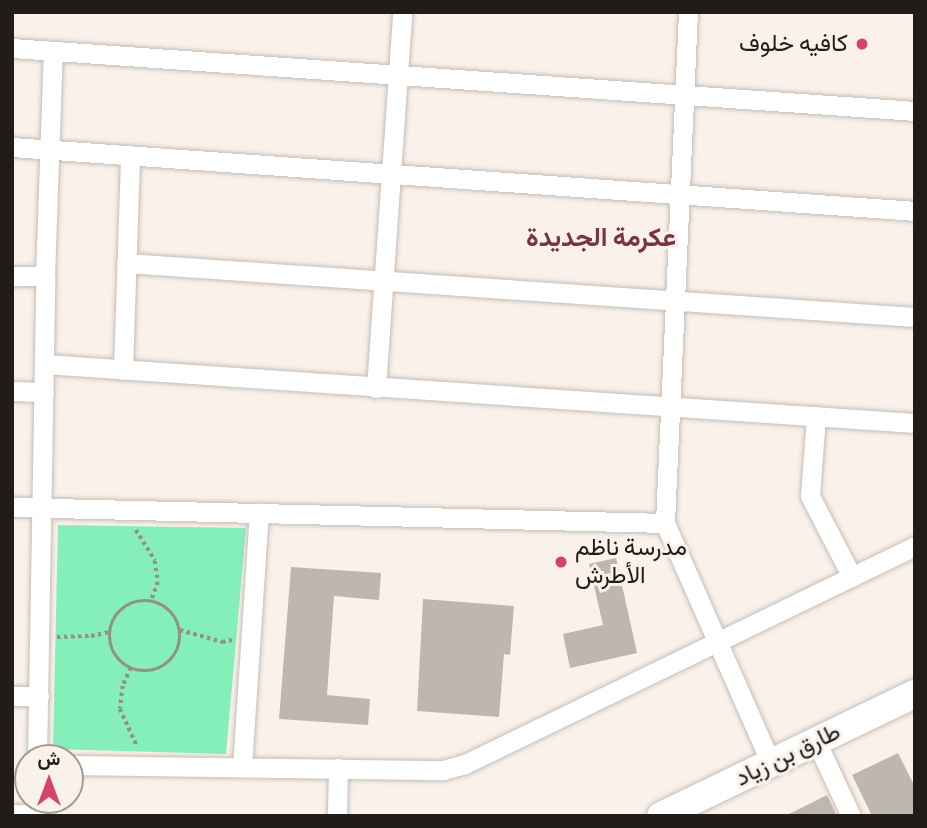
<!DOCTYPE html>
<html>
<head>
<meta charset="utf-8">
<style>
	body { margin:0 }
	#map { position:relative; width:927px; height:828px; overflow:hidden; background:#f9f1ea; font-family:"Source Sans 3",Vazirmatn,sans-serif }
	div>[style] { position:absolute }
	.green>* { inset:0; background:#85efba }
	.building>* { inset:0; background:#beb7b0 }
	.path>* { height:3.5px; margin-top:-1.75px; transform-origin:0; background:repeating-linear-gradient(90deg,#948f89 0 3.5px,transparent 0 7px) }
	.path>.ring { margin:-1.75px; padding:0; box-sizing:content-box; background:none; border:3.5px solid #948f89; border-radius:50% }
	.roads { filter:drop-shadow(0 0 2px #c5bdb7) drop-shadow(0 0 2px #c5bdb7) }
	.street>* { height:19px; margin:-9.5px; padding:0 9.5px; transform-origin:9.5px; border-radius:9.5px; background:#fff }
	.secondary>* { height:28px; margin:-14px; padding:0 14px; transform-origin:14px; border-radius:14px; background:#fff }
	.dots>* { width:19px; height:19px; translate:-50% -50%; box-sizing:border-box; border:4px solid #f9f1ea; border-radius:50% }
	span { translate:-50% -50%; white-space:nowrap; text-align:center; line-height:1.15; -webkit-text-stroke:6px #f9f1ea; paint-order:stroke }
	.poi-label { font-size:24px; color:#1f1c19 }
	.right { translate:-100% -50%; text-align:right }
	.left { translate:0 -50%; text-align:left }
	.street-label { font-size:24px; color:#1f1c19 }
	.neighbourhood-label { font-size:26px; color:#7a3341; font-weight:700 }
	.frame { position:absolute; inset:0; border:14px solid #1f1c19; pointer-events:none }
	.north { position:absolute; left:14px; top:744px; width:70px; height:70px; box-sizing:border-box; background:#f9f1ea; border:2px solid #a29c96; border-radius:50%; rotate:0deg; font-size:19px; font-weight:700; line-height:28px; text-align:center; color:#1f1c19 }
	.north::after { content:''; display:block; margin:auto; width:24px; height:32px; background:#d34467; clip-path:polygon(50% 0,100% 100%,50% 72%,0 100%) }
</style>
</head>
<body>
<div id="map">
	<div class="green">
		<i style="clip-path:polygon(58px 525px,246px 528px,226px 754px,53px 749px)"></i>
	</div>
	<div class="building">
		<i style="clip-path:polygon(616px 558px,637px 653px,570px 668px,563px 634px,603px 625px,589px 564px)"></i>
		<i style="clip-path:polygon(291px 567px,381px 573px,379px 600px,334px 596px,327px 695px,370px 699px,368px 725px,279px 719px)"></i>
		<i style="clip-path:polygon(423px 599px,514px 606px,510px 655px,504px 654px,499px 717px,417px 711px)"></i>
		<i style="clip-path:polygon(898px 753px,915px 787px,915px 816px,872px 816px,852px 775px)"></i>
		<i style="clip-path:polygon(827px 795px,837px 816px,785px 816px)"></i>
	</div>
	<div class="path">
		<i style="left:136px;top:530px;width:36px;rotate:58deg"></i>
		<i style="left:155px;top:561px;width:21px;rotate:82deg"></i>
		<i style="left:158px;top:582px;width:21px;rotate:109deg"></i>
		<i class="ring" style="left:110px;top:601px;width:66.5px;height:66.5px"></i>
		<i style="left:180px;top:630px;width:44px;rotate:15.9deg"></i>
		<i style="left:222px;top:642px;width:10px;rotate:-11deg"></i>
		<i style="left:57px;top:637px;width:34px;rotate:-2deg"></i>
		<i style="left:91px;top:636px;width:19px;rotate:-12deg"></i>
		<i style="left:131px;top:668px;width:20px;rotate:114deg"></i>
		<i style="left:123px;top:686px;width:23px;rotate:97deg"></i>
		<i style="left:120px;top:709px;width:41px;rotate:65.3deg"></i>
	</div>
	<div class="roads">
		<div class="street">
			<i style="left:688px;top:12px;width:512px;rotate:92.58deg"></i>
			<i style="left:665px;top:523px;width:262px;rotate:66.2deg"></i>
			<i style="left:12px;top:48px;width:905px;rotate:3.99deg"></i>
			<i style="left:12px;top:147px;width:905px;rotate:4.05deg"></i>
			<i style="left:126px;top:263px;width:791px;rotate:3.92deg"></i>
			<i style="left:12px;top:276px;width:33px"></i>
			<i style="left:44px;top:364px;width:873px;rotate:3.88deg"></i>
			<i style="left:123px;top:370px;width:215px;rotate:-88.1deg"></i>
			<i style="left:376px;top:388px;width:377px;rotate:-86deg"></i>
			<i style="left:12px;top:391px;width:32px;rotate:2deg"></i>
			<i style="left:816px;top:416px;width:80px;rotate:94.3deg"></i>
			<i style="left:810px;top:496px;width:91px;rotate:62.6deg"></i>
			<i style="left:12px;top:507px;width:653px;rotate:1.4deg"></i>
			<i style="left:12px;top:696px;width:27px"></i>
			<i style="left:816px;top:741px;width:83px;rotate:65deg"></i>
			<i style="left:37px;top:758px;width:482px;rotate:-89deg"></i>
			<i style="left:45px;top:276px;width:225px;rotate:-88deg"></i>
			<i style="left:70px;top:765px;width:373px;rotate:0.8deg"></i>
			<i style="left:443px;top:770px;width:23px;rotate:-15deg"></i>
			<i style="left:465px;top:764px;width:500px;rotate:-25.85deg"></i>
			<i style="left:242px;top:767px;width:255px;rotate:-86.2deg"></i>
			<i style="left:12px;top:814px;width:23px"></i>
			<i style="left:337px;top:816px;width:48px;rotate:-88.8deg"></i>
		</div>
		<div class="secondary">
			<i style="left:661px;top:816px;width:282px;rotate:-25.7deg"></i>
		</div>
	</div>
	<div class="dots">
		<i style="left:862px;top:44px;background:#d34467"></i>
		<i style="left:561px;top:562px;background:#d34467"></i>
	</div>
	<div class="poi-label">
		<span class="right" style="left:848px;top:44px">كافيه خلوف</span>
		<span class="left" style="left:575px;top:562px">مدرسة ناظم<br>الأطرش</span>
	</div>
	<div class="street-label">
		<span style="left:788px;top:755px;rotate:-26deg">طارق بن زياد</span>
	</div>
	<div class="neighbourhood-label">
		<span style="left:601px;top:238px">عكرمة الجديدة</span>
	</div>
	<div class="frame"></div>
	<div class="north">ش</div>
</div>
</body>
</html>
